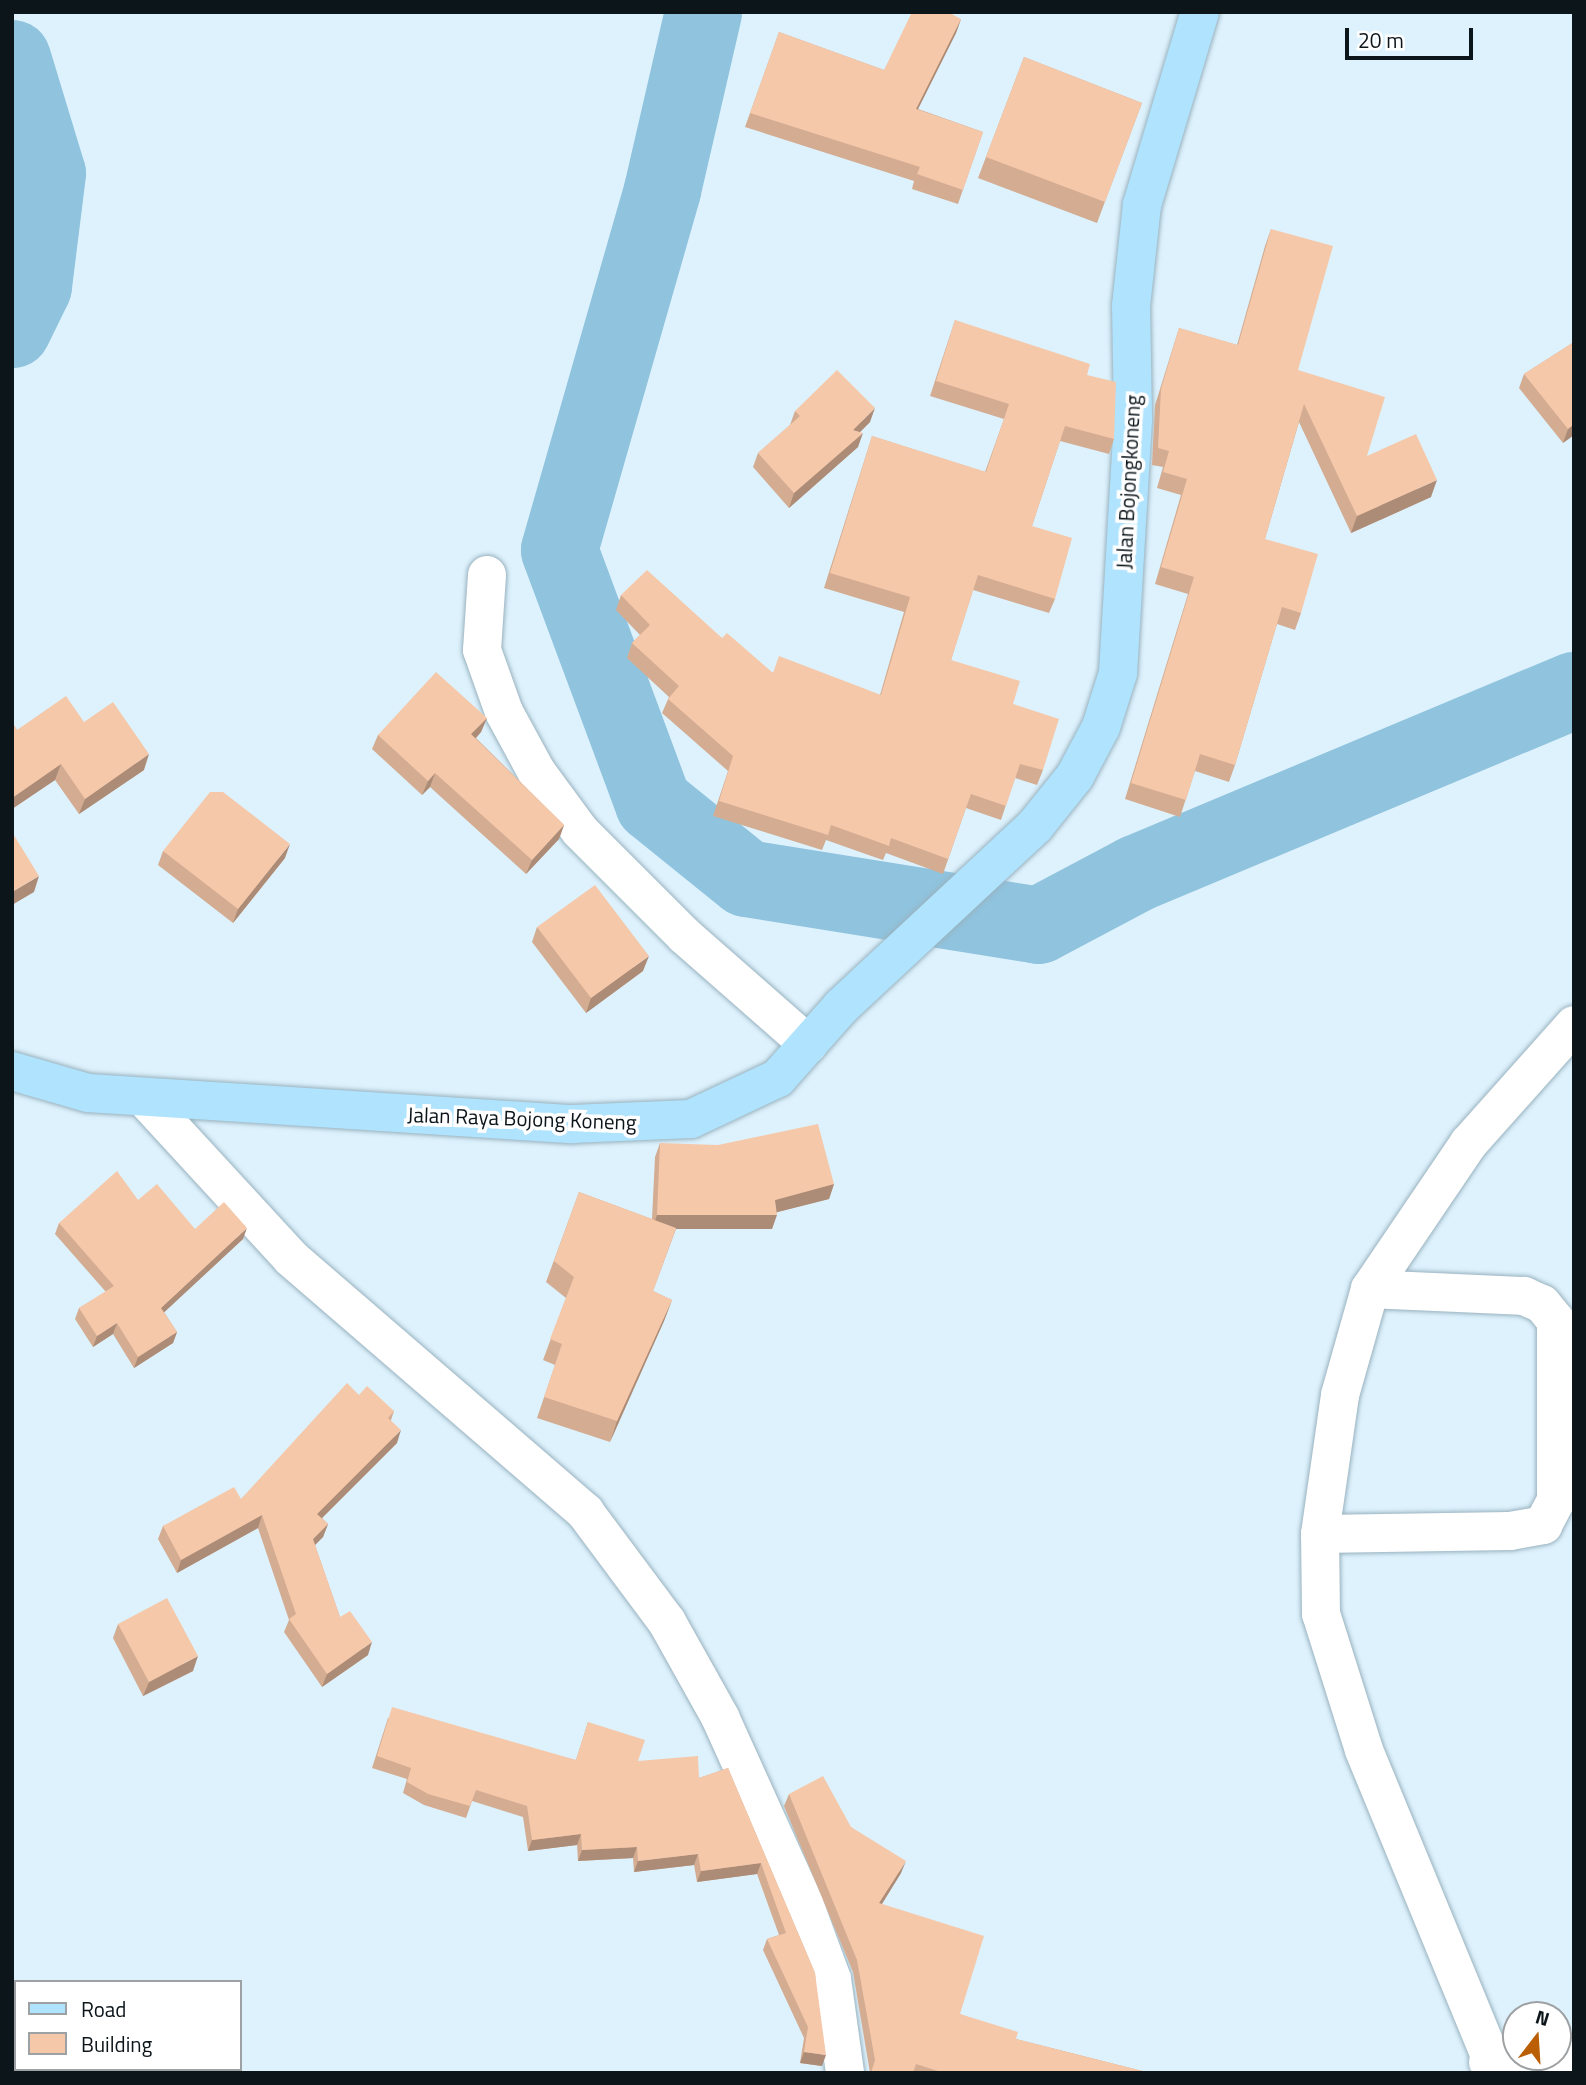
<!DOCTYPE html>
<html>
<head>
<meta charset="utf-8">
<style>
	body { margin:0 }
	#map { position:relative; width:1586px; height:2085px; overflow:hidden; background:#ddf2fd; font-family:"Titillium Web",sans-serif }
	div>[style] { position:absolute }
	.river>* { height:77px; margin:-38.5px; padding:0 38.5px; transform-origin:38.5px; border-radius:38.5px; background:#90c3dd }
	.roads { filter:drop-shadow(0 0 2px #99b2bf) drop-shadow(0 0 2px #99b2bf) }
	.minor>* { height:38px; margin:-19px; padding:0 19px; transform-origin:19px; border-radius:19px; background:#fff }
	.major>* { height:38px; margin:-19px; padding:0 19px; transform-origin:19px; border-radius:19px; background:#b0e4fe }
	.wall>* { inset:0; background:#d3ac92 }
	.shaded-wall>* { inset:0; background:#ac8c77 }
	.building>* { inset:0; background:#f5c8aa }
	span { translate:-50% -50%; white-space:nowrap; text-align:center; line-height:1.15; -webkit-text-stroke:7px #fff; paint-order:stroke }
	.street-label { font-size:21px; color:#0c151a }
	.frame { position:absolute; inset:0; border:14px solid #0c151a; pointer-events:none }
	.legend { position:absolute; left:14px; top:1980px; width:228px; height:91px; box-sizing:border-box; background:#fff; border:2px solid #9ea1a3; margin:0; padding:9px 12px; list-style:none; font-size:21px; color:#0c151a }
	.legend li { display:flex; align-items:center; gap:14px; height:35px }
	.legend b { width:35px; border:2px solid #9ea1a3 }
	.north { position:absolute; left:1502px; top:2001px; width:70px; height:70px; box-sizing:border-box; background:#fff; border:2px solid #9ea1a3; border-radius:50%; rotate:17deg; font-size:19px; font-weight:700; line-height:28px; text-align:center; color:#0c151a }
	.north::after { content:''; display:block; margin:auto; width:24px; height:32px; background:#ba5f05; clip-path:polygon(50% 0,100% 100%,50% 72%,0 100%) }
	.scale { position:absolute; left:1345px; top:28px; width:128px; height:32px; box-sizing:border-box; border:4px solid #0c151a; border-top:0; padding-left:9px; font-size:21px; line-height:24px; white-space:nowrap; color:#0c151a; -webkit-text-stroke:5px #fff; paint-order:stroke }
</style>
</head>
<body>
<div id="map">
	<div class="river">
		<i style="left:703px;top:12px;width:183px;rotate:103deg"></i>
		<i style="left:662px;top:190px;width:374px;rotate:106deg"></i>
		<i style="left:559px;top:550px;width:270px;rotate:69.6deg"></i>
		<i style="left:653px;top:803px;width:119px;rotate:38.9deg"></i>
		<i style="left:746px;top:878px;width:296px;rotate:9.1deg"></i>
		<i style="left:1038px;top:925px;width:111px;rotate:-28deg"></i>
		<i style="left:1136px;top:873px;width:475px;rotate:-22.7deg"></i>
		<i style="left:12px;top:58px;width:120px;rotate:73.1deg"></i>
		<i style="left:47px;top:173px;width:114px;rotate:97.1deg"></i>
		<i style="left:33px;top:286px;width:48px;rotate:116deg"></i>
	</div>
	<div class="roads">
		<div class="minor">
			<i style="left:487px;top:575px;width:75px;rotate:93.8deg"></i>
			<i style="left:482px;top:650px;width:66px;rotate:70.5deg"></i>
			<i style="left:504px;top:712px;width:67px;rotate:61.5deg"></i>
			<i style="left:536px;top:771px;width:74px;rotate:53.7deg"></i>
			<i style="left:580px;top:831px;width:148px;rotate:45deg"></i>
			<i style="left:685px;top:936px;width:164px;rotate:41.3deg"></i>
			<i style="left:144px;top:1098px;width:217px;rotate:47.4deg"></i>
			<i style="left:291px;top:1258px;width:389px;rotate:40.8deg"></i>
			<i style="left:585px;top:1512px;width:137px;rotate:53.3deg"></i>
			<i style="left:667px;top:1622px;width:109px;rotate:60.8deg"></i>
			<i style="left:720px;top:1717px;width:204px;rotate:65.7deg"></i>
			<i style="left:804px;top:1903px;width:81px;rotate:69.8deg"></i>
			<i style="left:832px;top:1979px;width:95px;rotate:82.1deg"></i>
			<i style="left:1320px;top:1534px;width:190px;rotate:-0.9deg"></i>
			<i style="left:1510px;top:1531px;width:34px;rotate:-10deg"></i>
			<i style="left:1543px;top:1525px;width:27px;rotate:-62deg"></i>
			<i style="left:1556px;top:1501px;width:180px;rotate:-90deg"></i>
			<i style="left:1556px;top:1321px;width:22px;rotate:-129deg"></i>
			<i style="left:1542px;top:1304px;width:20px;rotate:-156deg"></i>
			<i style="left:1524px;top:1296px;width:154px;rotate:-177.4deg"></i>
			<i style="left:1488px;top:2062px;width:86px;rotate:-3.3deg"></i>
			<i style="left:1497px;top:2073px;width:349px;rotate:-112.4deg"></i>
			<i style="left:1364px;top:1750px;width:143px;rotate:-107.5deg"></i>
			<i style="left:1321px;top:1614px;width:80px;rotate:-90.7deg"></i>
			<i style="left:1320px;top:1534px;width:140px;rotate:-81.8deg"></i>
			<i style="left:1340px;top:1395px;width:110px;rotate:-74.2deg"></i>
			<i style="left:1370px;top:1289px;width:176px;rotate:-55.9deg"></i>
			<i style="left:1469px;top:1143px;width:158px;rotate:-48.3deg"></i>
		</div>
		<div class="major">
			<i style="left:12px;top:1071px;width:79px;rotate:16.1deg"></i>
			<i style="left:88px;top:1093px;width:485px;rotate:3.7deg"></i>
			<i style="left:572px;top:1124px;width:119px;rotate:-2.4deg"></i>
			<i style="left:691px;top:1119px;width:96px;rotate:-25.2deg"></i>
			<i style="left:778px;top:1078px;width:96px;rotate:-48.4deg"></i>
			<i style="left:842px;top:1006px;width:264px;rotate:-43deg"></i>
			<i style="left:1035px;top:826px;width:64px;rotate:-51.3deg"></i>
			<i style="left:1075px;top:776px;width:55px;rotate:-62deg"></i>
			<i style="left:1101px;top:727px;width:57px;rotate:-72.5deg"></i>
			<i style="left:1118px;top:673px;width:255px;rotate:-86.6deg"></i>
			<i style="left:1133px;top:418px;width:112px;rotate:-91deg"></i>
			<i style="left:1131px;top:306px;width:102px;rotate:-83.8deg"></i>
			<i style="left:1142px;top:205px;width:202px;rotate:-73.3deg"></i>
		</div>
	</div>
	<div class="wall">
		<i style="clip-path:polygon(961px 19px,956px 33px,918px 109px,983px 132px,958px 204px,912px 189px,914px 181px,745px 127px,779px 32px,884px 70px)"></i>
		<i style="clip-path:polygon(1024px 57px,1142px 103px,1097px 223px,978px 178px)"></i>
		<i style="clip-path:polygon(1271px 229px,1298px 370px,1367px 456px,1431px 497px,1351px 533px,1299px 422px,1265px 539px,1301px 613px,1295px 630px,1277px 624px,1235px 765px,1229px 782px,1195px 771px,1180px 817px,1125px 799px,1188px 594px,1155px 584px,1181px 495px,1157px 488px,1163px 467px,1152px 465px,1155px 405px,1179px 328px,1237px 345px,1265px 246px)"></i>
		<i style="clip-path:polygon(955px 320px,1087px 375px,1114px 439px,1109px 454px,1060px 441px,1032px 526px,1055px 599px,1049px 613px,973px 590px,951px 660px,1013px 704px,1043px 770px,1037px 785px,1015px 778px,1001px 820px,966px 808px,943px 874px,886px 853px,883px 860px,826px 840px,822px 850px,713px 816px,728px 771px,662px 713px,669px 697px,627px 658px,632px 643px,640px 635px,616px 610px,621px 595px,722px 638px,773px 673px,880px 695px,904px 612px,824px 588px,872px 436px,985px 472px,1004px 419px,930px 396px)"></i>
		<i style="clip-path:polygon(1574px 342px,1574px 435px,1563px 443px,1519px 388px,1524px 374px)"></i>
		<i style="clip-path:polygon(795px 411px,870px 422px,860px 432px,858px 447px,789px 508px,753px 467px,758px 453px,790px 425px)"></i>
		<i style="clip-path:polygon(487px 718px,481px 732px,476px 738px,564px 825px,559px 839px,526px 874px,430px 787px,422px 795px,372px 749px,378px 735px)"></i>
		<i style="clip-path:polygon(12px 722px,17px 730px,84px 722px,144px 770px,79px 814px,55px 780px,12px 809px)"></i>
		<i style="clip-path:polygon(163px 851px,285px 858px,233px 923px,158px 865px)"></i>
		<i style="clip-path:polygon(537px 927px,643px 971px,586px 1013px,532px 942px)"></i>
		<i style="clip-path:polygon(660px 1143px,834px 1184px,829px 1199px,777px 1212px,772px 1229px,676px 1229px,653px 1291px,672px 1300px,664px 1321px,610px 1442px,537px 1418px,555px 1365px,543px 1360px,566px 1298px,546px 1282px,579px 1192px,652px 1219px,655px 1157px)"></i>
		<i style="clip-path:polygon(138px 1200px,195px 1229px,243px 1239px,164px 1312px,177px 1332px,173px 1343px,134px 1368px,113px 1334px,93px 1347px,75px 1319px,79px 1308px,106px 1292px,55px 1234px,59px 1223px)"></i>
		<i style="clip-path:polygon(359px 1395px,394px 1411px,391px 1420px,397px 1443px,322px 1518px,328px 1524px,323px 1537px,315px 1545px,340px 1617px,368px 1655px,322px 1687px,284px 1632px,289px 1620px,258px 1528px,177px 1573px,158px 1539px,163px 1526px,241px 1499px)"></i>
		<i style="clip-path:polygon(118px 1624px,193px 1671px,143px 1696px,113px 1638px)"></i>
		<i style="clip-path:polygon(388px 1718px,576px 1760px,588px 1722px,638px 1761px,699px 1778px,728px 1768px,815px 1973px,822px 2066px,800px 2063px,804px 2038px,763px 1950px,767px 1939px,779px 1935px,757px 1874px,697px 1882px,694px 1865px,634px 1872px,633px 1858px,578px 1861px,577px 1845px,528px 1851px,523px 1817px,472px 1801px,466px 1818px,424px 1805px,403px 1793px,407px 1779px,372px 1768px)"></i>
		<i style="clip-path:polygon(789px 1794px,851px 1827px,901px 1873px,882px 1904px,960px 2014px,1016px 2039px,1150px 2073px,870px 2073px,853px 1972px,784px 1806px)"></i>
	</div>
	<div class="shaded-wall">
		<i style="clip-path:polygon(961px 19px,956px 33px,911px 123px,916px 109px)"></i>
		<i style="clip-path:polygon(875px 408px,870px 422px,848px 444px,853px 430px)"></i>
		<i style="clip-path:polygon(1574px 424px,1574px 435px,1563px 443px,1568px 429px)"></i>
		<i style="clip-path:polygon(863px 433px,858px 447px,789px 508px,794px 493px)"></i>
		<i style="clip-path:polygon(1437px 480px,1431px 497px,1351px 533px,1357px 516px)"></i>
		<i style="clip-path:polygon(487px 718px,481px 732px,466px 749px,471px 734px)"></i>
		<i style="clip-path:polygon(149px 754px,144px 770px,79px 814px,85px 799px)"></i>
		<i style="clip-path:polygon(61px 764px,55px 780px,12px 809px,12px 798px)"></i>
		<i style="clip-path:polygon(435px 773px,430px 787px,422px 795px,428px 781px)"></i>
		<i style="clip-path:polygon(564px 825px,559px 839px,526px 874px,532px 860px)"></i>
		<i style="clip-path:polygon(290px 844px,285px 858px,233px 923px,238px 909px)"></i>
		<i style="clip-path:polygon(39px 876px,34px 892px,12px 905px,12px 892px)"></i>
		<i style="clip-path:polygon(649px 956px,643px 971px,586px 1013px,591px 998px)"></i>
		<i style="clip-path:polygon(834px 1184px,829px 1199px,770px 1214px,775px 1200px)"></i>
		<i style="clip-path:polygon(657px 1215px,777px 1215px,772px 1229px,652px 1229px)"></i>
		<i style="clip-path:polygon(247px 1228px,243px 1239px,157px 1319px,161px 1308px)"></i>
		<i style="clip-path:polygon(672px 1300px,664px 1321px,610px 1442px,617px 1421px)"></i>
		<i style="clip-path:polygon(117px 1323px,113px 1334px,93px 1347px,97px 1336px)"></i>
		<i style="clip-path:polygon(177px 1332px,173px 1343px,134px 1368px,138px 1357px)"></i>
		<i style="clip-path:polygon(401px 1430px,397px 1443px,313px 1527px,317px 1514px)"></i>
		<i style="clip-path:polygon(262px 1515px,258px 1528px,177px 1573px,181px 1560px)"></i>
		<i style="clip-path:polygon(328px 1524px,323px 1537px,308px 1552px,313px 1539px)"></i>
		<i style="clip-path:polygon(372px 1642px,368px 1655px,322px 1687px,327px 1674px)"></i>
		<i style="clip-path:polygon(198px 1656px,193px 1671px,143px 1696px,149px 1682px)"></i>
		<i style="clip-path:polygon(581px 1834px,577px 1845px,528px 1851px,532px 1840px)"></i>
		<i style="clip-path:polygon(637px 1847px,633px 1858px,578px 1861px,582px 1850px)"></i>
		<i style="clip-path:polygon(698px 1854px,694px 1865px,634px 1872px,638px 1861px)"></i>
		<i style="clip-path:polygon(906px 1861px,901px 1873px,875px 1915px,879px 1903px)"></i>
		<i style="clip-path:polygon(761px 1863px,757px 1874px,697px 1882px,701px 1871px)"></i>
		<i style="clip-path:polygon(804px 2052px,826px 2055px,822px 2066px,800px 2063px)"></i>
	</div>
	<div class="building">
		<i style="clip-path:polygon(912px 12px,948px 12px,961px 19px,916px 109px,983px 132px,963px 190px,917px 174px,920px 167px,750px 113px,779px 32px,884px 70px)"></i>
		<i style="clip-path:polygon(1024px 57px,1142px 103px,1105px 202px,986px 157px)"></i>
		<i style="clip-path:polygon(1271px 229px,1333px 246px,1298px 370px,1385px 397px,1367px 456px,1416px 434px,1437px 480px,1357px 516px,1304px 404px,1265px 539px,1318px 554px,1301px 613px,1282px 607px,1235px 765px,1200px 754px,1186px 800px,1131px 783px,1194px 577px,1161px 567px,1187px 479px,1163px 472px,1169px 451px,1158px 448px,1161px 389px,1179px 328px,1238px 345px)"></i>
		<i style="clip-path:polygon(955px 320px,1090px 364px,1087px 375px,1116px 382px,1114px 439px,1065px 426px,1032px 526px,1072px 538px,1055px 599px,978px 575px,951px 660px,1020px 681px,1013px 704px,1059px 719px,1043px 770px,1020px 764px,1006px 806px,971px 794px,948px 859px,891px 838px,889px 846px,831px 825px,828px 835px,719px 801px,733px 756px,668px 699px,679px 686px,632px 643px,650px 625px,621px 595px,647px 570px,722px 638px,727px 633px,773px 673px,779px 656px,881px 695px,910px 597px,830px 573px,872px 436px,986px 472px,1009px 404px,936px 381px)"></i>
		<i style="clip-path:polygon(1574px 342px,1574px 424px,1568px 429px,1524px 374px)"></i>
		<i style="clip-path:polygon(837px 370px,875px 408px,853px 430px,863px 433px,794px 493px,758px 453px,800px 416px,795px 411px)"></i>
		<i style="clip-path:polygon(436px 672px,487px 718px,471px 734px,564px 825px,532px 860px,435px 773px,428px 781px,378px 735px)"></i>
		<i style="clip-path:polygon(66px 696px,84px 722px,113px 702px,149px 754px,85px 799px,61px 764px,12px 798px,12px 722px,17px 730px)"></i>
		<i style="clip-path:polygon(210px 792px,223px 792px,290px 844px,238px 909px,163px 851px)"></i>
		<i style="clip-path:polygon(12px 832px,39px 876px,12px 892px)"></i>
		<i style="clip-path:polygon(595px 885px,649px 956px,591px 998px,537px 927px)"></i>
		<i style="clip-path:polygon(818px 1124px,834px 1184px,775px 1200px,777px 1215px,657px 1215px,660px 1143px,718px 1145px)"></i>
		<i style="clip-path:polygon(117px 1171px,138px 1200px,157px 1184px,195px 1229px,224px 1202px,247px 1228px,161px 1308px,177px 1332px,138px 1357px,117px 1323px,97px 1336px,79px 1308px,114px 1286px,59px 1223px)"></i>
		<i style="clip-path:polygon(579px 1192px,676px 1228px,653px 1291px,672px 1300px,617px 1421px,544px 1397px,562px 1344px,550px 1339px,574px 1277px,554px 1261px)"></i>
		<i style="clip-path:polygon(347px 1383px,359px 1395px,367px 1386px,394px 1411px,388px 1418px,401px 1430px,317px 1514px,328px 1524px,313px 1539px,340px 1617px,350px 1611px,372px 1642px,327px 1674px,289px 1619px,296px 1614px,262px 1515px,181px 1560px,163px 1526px,234px 1487px,241px 1499px)"></i>
		<i style="clip-path:polygon(167px 1598px,198px 1656px,149px 1682px,118px 1624px)"></i>
		<i style="clip-path:polygon(392px 1707px,576px 1760px,588px 1722px,645px 1740px,638px 1761px,698px 1756px,699px 1778px,728px 1768px,815px 1973px,826px 2055px,804px 2052px,808px 2027px,767px 1939px,786px 1933px,761px 1863px,701px 1871px,698px 1854px,638px 1861px,637px 1847px,582px 1850px,581px 1834px,532px 1840px,527px 1806px,476px 1790px,470px 1806px,428px 1794px,407px 1782px,411px 1768px,377px 1756px)"></i>
		<i style="clip-path:polygon(823px 1776px,851px 1827px,906px 1861px,879px 1903px,984px 1936px,960px 2014px,1018px 2032px,1016px 2039px,1150px 2073px,944px 2073px,916px 2064px,913px 2073px,871px 2073px,875px 2060px,857px 1960px,789px 1794px)"></i>
	</div>
	<div class="street-label">
		<span style="left:1128px;top:482px;rotate:-87deg">Jalan Bojongkoneng</span>
		<span style="left:522px;top:1118px;rotate:2deg">Jalan Raya Bojong Koneng</span>
	</div>
	<div class="frame"></div>
	<ul class="legend">
	<li><b style="height:9px;background:#b0e4fe"></b>Road</li>
	<li><b style="height:19px;background:#f5c8aa"></b>Building</li>
	</ul>
	<div class="north">N</div>
	<div class="scale">20 m</div>
</div>
</body>
</html>
